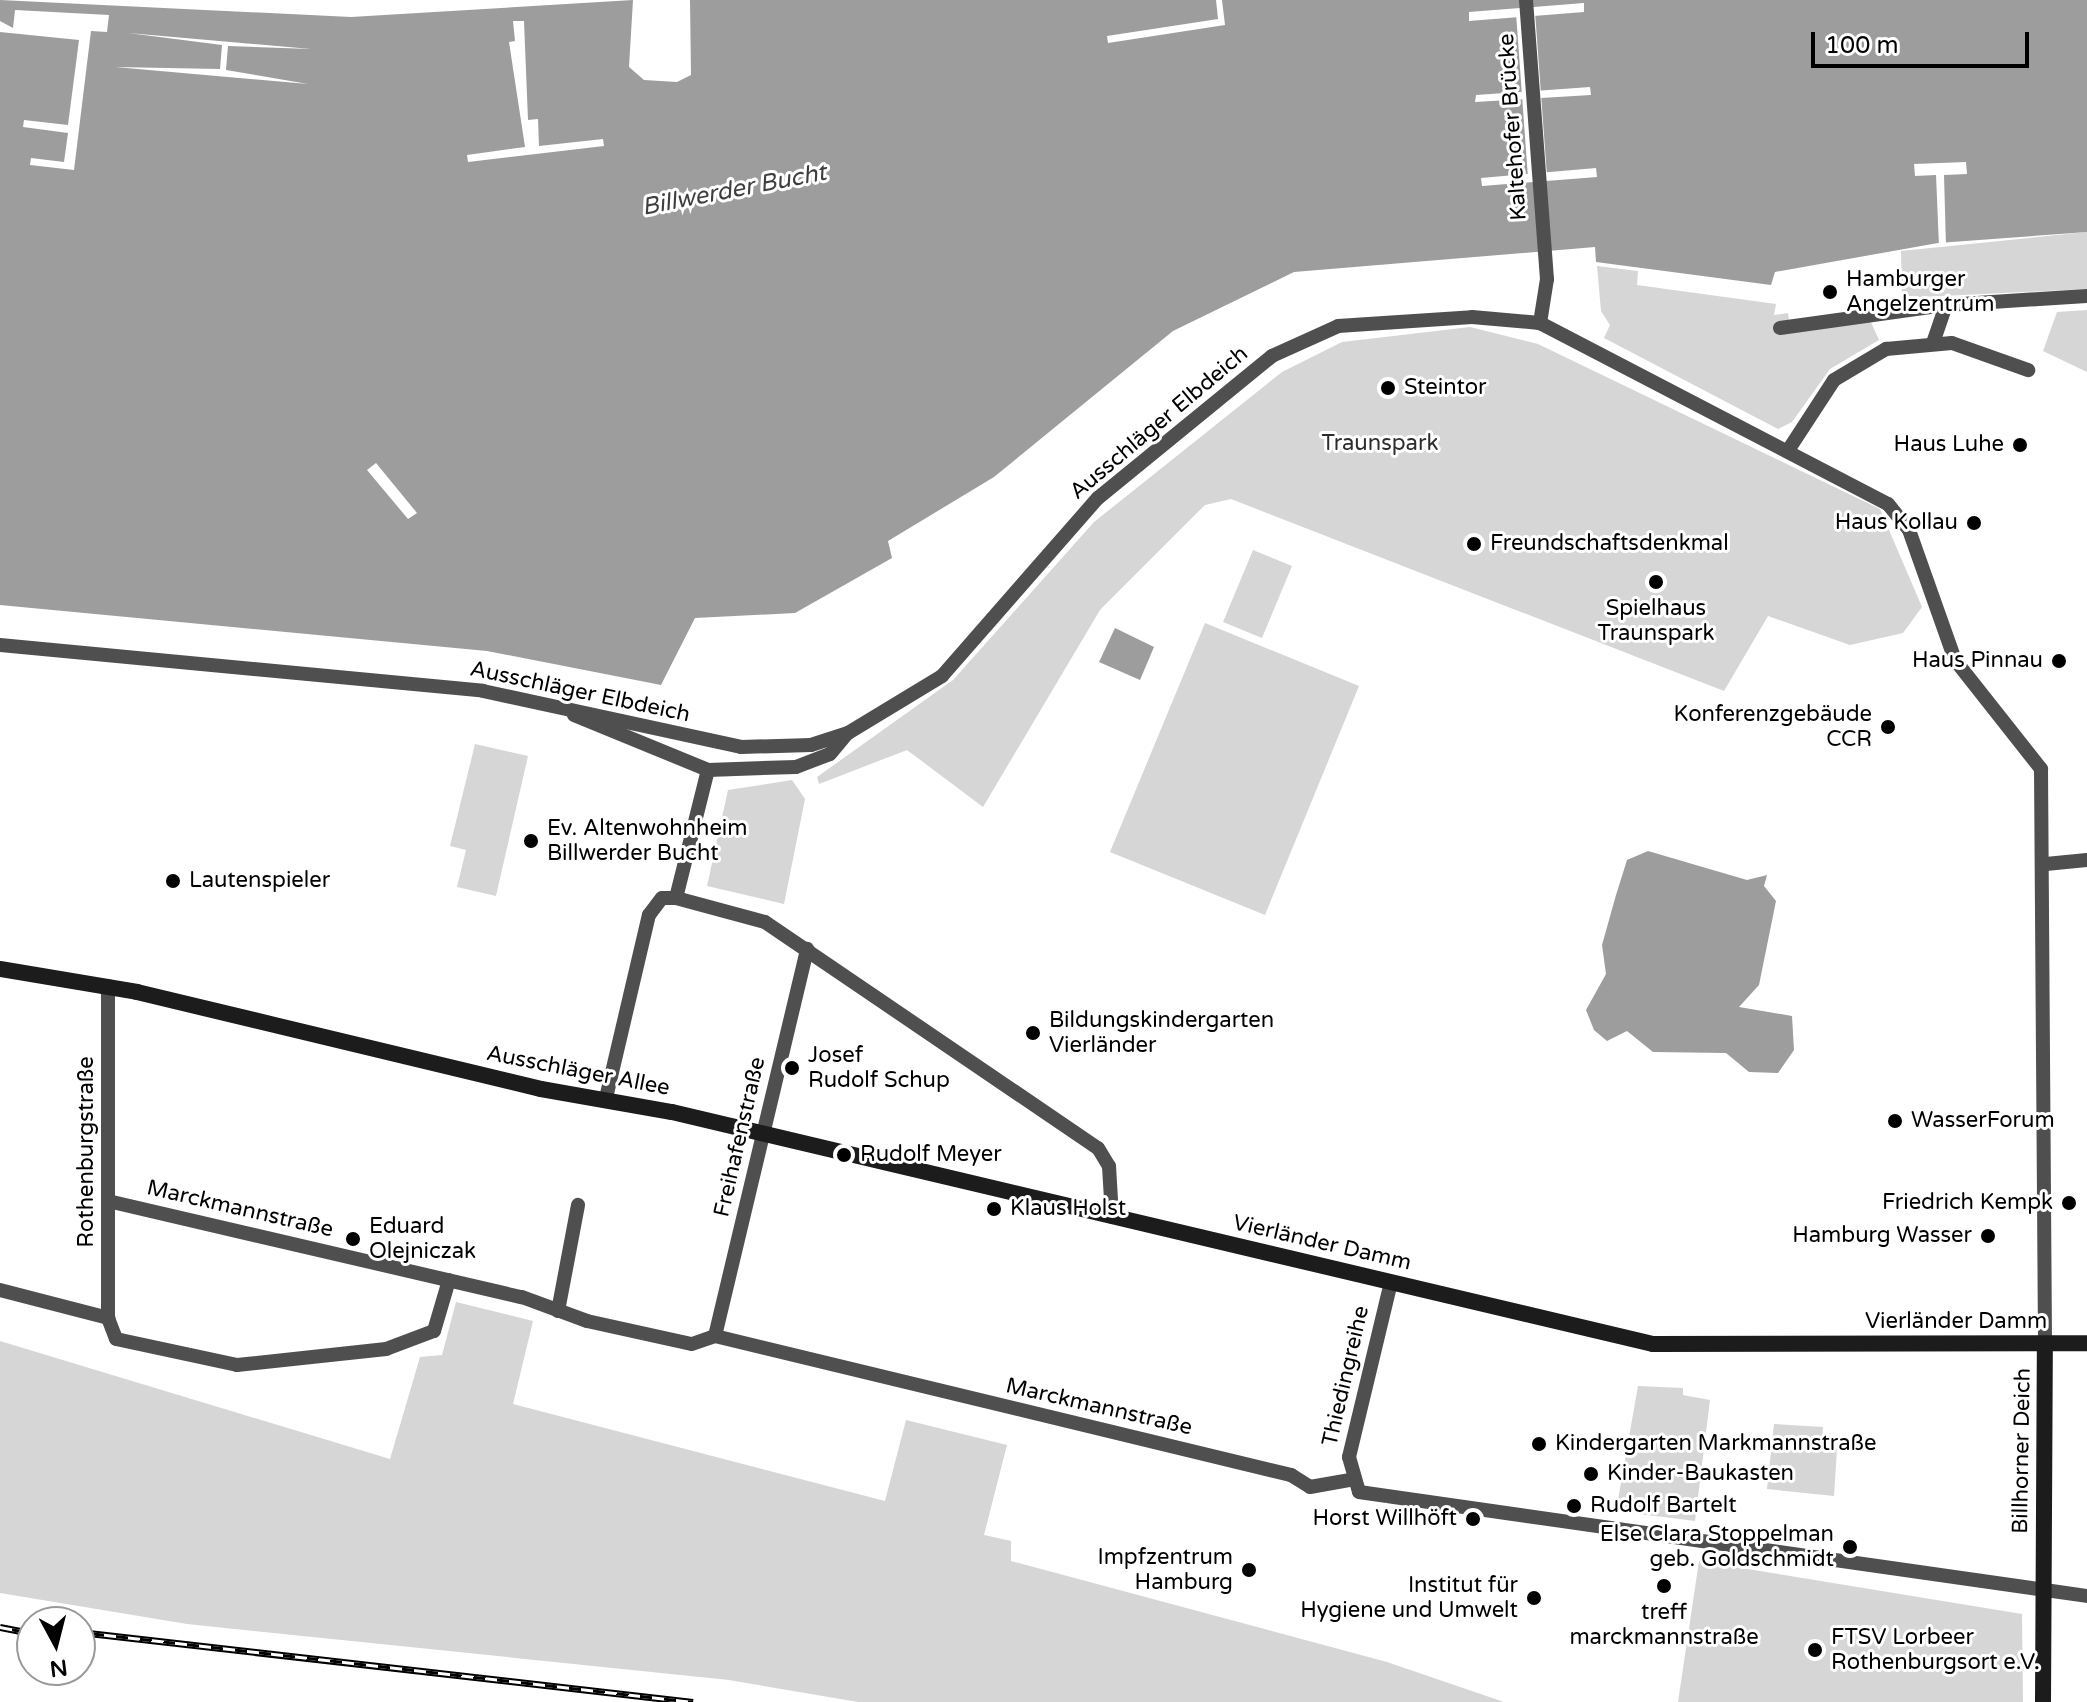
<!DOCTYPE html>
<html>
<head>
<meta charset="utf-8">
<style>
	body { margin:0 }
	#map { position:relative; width:2087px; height:1702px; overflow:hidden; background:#fff; font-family:"Varela Round",sans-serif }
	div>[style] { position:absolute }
	.green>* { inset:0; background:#d6d6d6 }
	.water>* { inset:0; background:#9d9d9d }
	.pier>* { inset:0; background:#fff }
	.street>* { height:14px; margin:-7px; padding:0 7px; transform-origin:7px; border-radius:7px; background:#4f4f4f }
	.secondary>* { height:16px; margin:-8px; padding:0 8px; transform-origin:8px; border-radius:8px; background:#1c1c1c }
	.rail>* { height:7px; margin-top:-3.5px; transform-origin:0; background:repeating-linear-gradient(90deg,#fff 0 12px,#000 0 24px); box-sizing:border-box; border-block:2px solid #000 }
	.dots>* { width:22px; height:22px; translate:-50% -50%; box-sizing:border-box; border:4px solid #fff; border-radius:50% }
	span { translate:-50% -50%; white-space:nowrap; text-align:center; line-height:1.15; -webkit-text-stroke:6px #fff; paint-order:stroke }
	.street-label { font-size:22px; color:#000 }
	.poi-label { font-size:22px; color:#000 }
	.left { translate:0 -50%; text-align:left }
	.right { translate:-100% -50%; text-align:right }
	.park-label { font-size:22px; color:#2d2d2d }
	.water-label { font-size:24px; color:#3e3e3e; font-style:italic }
	.north { position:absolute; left:16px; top:1606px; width:80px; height:80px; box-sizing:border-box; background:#fff; border:2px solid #999; border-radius:50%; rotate:173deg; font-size:22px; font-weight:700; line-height:32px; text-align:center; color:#000 }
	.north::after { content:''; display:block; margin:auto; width:28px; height:36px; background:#000; clip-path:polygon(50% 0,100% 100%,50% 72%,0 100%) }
	.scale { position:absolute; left:1811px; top:32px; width:218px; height:36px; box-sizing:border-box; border:4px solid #000; border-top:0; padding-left:10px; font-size:24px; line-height:28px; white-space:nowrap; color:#000; -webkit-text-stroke:6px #fff; paint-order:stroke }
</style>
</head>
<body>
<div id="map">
	<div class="green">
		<i style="clip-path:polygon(2087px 232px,2087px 289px,1902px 298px,1901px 251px)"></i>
		<i style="clip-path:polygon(1597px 266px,1638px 271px,1637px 285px,1776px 304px,1774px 315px,1788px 313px,1789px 320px,1870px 320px,1879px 340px,1830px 369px,1792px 422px,1778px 429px,1604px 338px,1610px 325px,1601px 311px)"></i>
		<i style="clip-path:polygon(2087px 310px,2087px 372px,2043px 351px,2057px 312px)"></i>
		<i style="clip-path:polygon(1470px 327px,1538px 344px,1880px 509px,1922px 607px,1903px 633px,1850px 645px,1768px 616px,1724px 691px,1231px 499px,1205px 505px,1100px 610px,983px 807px,907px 750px,819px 784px,817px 777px,953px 680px,1094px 522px,1282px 372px,1342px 342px)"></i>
		<i style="clip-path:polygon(1253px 550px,1292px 566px,1262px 638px,1223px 622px)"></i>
		<i style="clip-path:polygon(1205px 623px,1359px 686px,1265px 915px,1110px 852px)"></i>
		<i style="clip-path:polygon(475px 744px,528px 756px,496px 896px,457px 887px,466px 850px,450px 846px)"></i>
		<i style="clip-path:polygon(792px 780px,805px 799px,784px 904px,707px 886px,728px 790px)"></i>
		<i style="clip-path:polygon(456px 1302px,533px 1321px,513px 1404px,885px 1501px,906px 1420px,1007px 1445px,984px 1535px,1011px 1541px,1011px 1561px,1387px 1662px,1504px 1702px,858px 1702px,729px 1680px,187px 1624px,0 1593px,0 1341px,390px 1459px,420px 1357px,442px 1355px)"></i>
		<i style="clip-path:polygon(1638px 1386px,1683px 1388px,1683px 1395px,1710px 1400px,1695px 1521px,1616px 1511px)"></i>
		<i style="clip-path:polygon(1774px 1424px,1823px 1427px,1822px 1448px,1837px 1449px,1834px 1496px,1767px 1489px)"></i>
		<i style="clip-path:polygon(1699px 1561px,2022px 1614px,2023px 1702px,1678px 1702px)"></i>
	</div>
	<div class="water">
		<i style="clip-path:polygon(evenodd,0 0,351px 17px,633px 0,629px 67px,644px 80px,677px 82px,691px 75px,690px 0,2087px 0,2087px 232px,1938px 243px,1775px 272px,1771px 285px,1596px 262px,1595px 247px,1294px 272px,1173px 331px,994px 477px,888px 541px,892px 558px,795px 613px,695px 618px,661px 685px,487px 651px,0 605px,0 0,1584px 3px,1584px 12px,1469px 21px,1469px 12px,1584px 3px,0 0,1590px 87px,1591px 95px,1475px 102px,1476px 95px,1590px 87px,0 0,1596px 168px,1597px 177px,1482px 186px,1481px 178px,1596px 168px)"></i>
		<i style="clip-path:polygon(1115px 628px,1154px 647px,1140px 680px,1099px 662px)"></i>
		<i style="clip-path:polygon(1648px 851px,1747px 880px,1767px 875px,1764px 886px,1776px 901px,1759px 985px,1739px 1007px,1792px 1016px,1794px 1050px,1778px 1073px,1749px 1072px,1726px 1053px,1653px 1052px,1627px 1031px,1607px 1041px,1594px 1030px,1586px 1010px,1606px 974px,1602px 945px,1616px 895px,1627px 860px)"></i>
	</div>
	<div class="pier">
		<i style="clip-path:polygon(1216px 0,1222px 0,1225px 25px,1108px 43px,1107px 36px,1218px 19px)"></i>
		<i style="clip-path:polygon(15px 10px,109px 15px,107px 32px,91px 31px,74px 170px,30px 165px,31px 158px,64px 162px,68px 133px,23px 127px,24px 120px,68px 125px,79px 40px,0 32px,0 21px,13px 28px)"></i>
		<i style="clip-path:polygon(1535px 12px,1547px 176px,1528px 178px,1516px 13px)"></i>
		<i style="clip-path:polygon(513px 21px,524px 21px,528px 120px,538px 119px,539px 146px,603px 139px,604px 146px,468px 162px,467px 155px,525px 147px,509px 42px,515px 41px)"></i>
		<i style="clip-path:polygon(128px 33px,311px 49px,228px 46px,226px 70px,308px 84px,115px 67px,220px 69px,222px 45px)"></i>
		<i style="clip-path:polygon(1966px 162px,1967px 174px,1944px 175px,1946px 246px,1939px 247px,1936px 175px,1915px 176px,1914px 164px)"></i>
		<i style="clip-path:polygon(376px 463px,417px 513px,408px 519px,367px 470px)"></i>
	</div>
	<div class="street">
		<i style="left:1526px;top:0;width:280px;rotate:85.7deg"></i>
		<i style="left:1547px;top:279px;width:45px;rotate:99deg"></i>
		<i style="left:1780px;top:328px;width:168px;rotate:-7.9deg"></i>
		<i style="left:1946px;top:305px;width:141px;rotate:-3.7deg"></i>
		<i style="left:1934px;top:340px;width:37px;rotate:-71deg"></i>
		<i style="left:1789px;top:449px;width:82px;rotate:-56.9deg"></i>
		<i style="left:1834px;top:380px;width:61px;rotate:-30.8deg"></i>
		<i style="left:1886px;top:349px;width:66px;rotate:-5.2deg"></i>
		<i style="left:1952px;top:343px;width:81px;rotate:19.6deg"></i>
		<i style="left:0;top:645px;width:485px;rotate:5.4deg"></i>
		<i style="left:483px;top:691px;width:264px;rotate:12.2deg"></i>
		<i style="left:741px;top:747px;width:70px;rotate:-1.6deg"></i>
		<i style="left:811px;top:745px;width:39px;rotate:-18deg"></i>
		<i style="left:848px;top:733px;width:110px;rotate:-31.2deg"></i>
		<i style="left:942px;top:676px;width:237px;rotate:-48.8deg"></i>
		<i style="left:1098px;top:498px;width:225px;rotate:-39.2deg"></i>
		<i style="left:1272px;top:356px;width:72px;rotate:-24.4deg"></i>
		<i style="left:1338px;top:326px;width:134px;rotate:-3.8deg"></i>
		<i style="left:1472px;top:317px;width:68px;rotate:5deg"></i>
		<i style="left:1540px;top:323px;width:392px;rotate:27.5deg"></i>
		<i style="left:1888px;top:504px;width:33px;rotate:51deg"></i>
		<i style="left:1909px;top:530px;width:138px;rotate:70.5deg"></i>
		<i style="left:1955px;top:660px;width:139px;rotate:51.7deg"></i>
		<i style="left:2041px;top:769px;width:575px;rotate:89.6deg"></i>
		<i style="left:574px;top:715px;width:145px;rotate:22.3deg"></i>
		<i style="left:708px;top:770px;width:88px;rotate:-2deg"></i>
		<i style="left:796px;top:767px;width:36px;rotate:-21deg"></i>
		<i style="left:830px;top:754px;width:26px;rotate:-50deg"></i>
		<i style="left:2046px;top:864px;width:41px;rotate:-5.6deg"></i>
		<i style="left:676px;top:898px;width:132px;rotate:-76deg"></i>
		<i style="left:108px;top:986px;width:332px;rotate:90deg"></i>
		<i style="left:108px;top:1318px;width:22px;rotate:69deg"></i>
		<i style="left:116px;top:1339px;width:124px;rotate:12.1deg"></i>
		<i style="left:237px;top:1365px;width:150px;rotate:-6.1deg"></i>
		<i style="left:386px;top:1349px;width:51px;rotate:-20.6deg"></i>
		<i style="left:434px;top:1331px;width:53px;rotate:-73.6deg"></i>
		<i style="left:606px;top:1098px;width:188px;rotate:-76.8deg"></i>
		<i style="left:649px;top:915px;width:21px;rotate:-53deg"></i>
		<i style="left:662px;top:898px;width:14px"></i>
		<i style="left:676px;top:898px;width:92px;rotate:15.1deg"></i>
		<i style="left:765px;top:922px;width:402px;rotate:34.2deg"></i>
		<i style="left:1098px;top:1148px;width:21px;rotate:59deg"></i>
		<i style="left:1109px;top:1166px;width:51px;rotate:86.6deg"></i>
		<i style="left:108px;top:1201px;width:425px;rotate:13.1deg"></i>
		<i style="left:522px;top:1297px;width:69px;rotate:20.3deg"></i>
		<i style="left:587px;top:1321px;width:107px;rotate:12.4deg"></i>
		<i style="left:692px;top:1344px;width:24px;rotate:-19deg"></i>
		<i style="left:1391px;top:1282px;width:180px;rotate:103.5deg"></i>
		<i style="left:1349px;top:1457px;width:36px;rotate:74deg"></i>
		<i style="left:1359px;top:1492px;width:735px;rotate:8.13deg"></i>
		<i style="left:0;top:1290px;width:112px;rotate:14.5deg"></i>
		<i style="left:558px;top:1311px;width:108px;rotate:-79.3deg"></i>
		<i style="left:715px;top:1336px;width:593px;rotate:13.57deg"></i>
		<i style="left:1291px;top:1475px;width:22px;rotate:32deg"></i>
		<i style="left:1310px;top:1487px;width:41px;rotate:-9.9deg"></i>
		<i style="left:715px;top:1336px;width:398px;rotate:-76.6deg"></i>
	</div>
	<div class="secondary">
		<i style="left:0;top:969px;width:139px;rotate:9.5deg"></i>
		<i style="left:137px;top:992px;width:415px;rotate:13.5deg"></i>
		<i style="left:541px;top:1089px;width:133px;rotate:10deg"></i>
		<i style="left:672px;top:1112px;width:1008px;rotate:13.31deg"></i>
		<i style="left:1653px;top:1344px;width:434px;rotate:-0.1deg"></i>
		<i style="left:2043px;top:1702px;width:358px;rotate:-89.7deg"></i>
	</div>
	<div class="rail">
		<i style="left:0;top:1627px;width:33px;rotate:11deg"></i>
		<i style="left:80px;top:1632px;width:617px;rotate:6.51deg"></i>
	</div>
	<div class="dots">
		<i style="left:1830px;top:292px;background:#000"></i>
		<i style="left:1388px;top:388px;background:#000"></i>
		<i style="left:2020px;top:445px;background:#000"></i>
		<i style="left:1974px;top:523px;background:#000"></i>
		<i style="left:1474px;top:544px;background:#000"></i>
		<i style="left:1656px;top:582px;background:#000"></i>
		<i style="left:2059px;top:661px;background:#000"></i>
		<i style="left:1888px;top:727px;background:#000"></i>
		<i style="left:531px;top:841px;background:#000"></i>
		<i style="left:173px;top:881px;background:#000"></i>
		<i style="left:1033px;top:1033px;background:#000"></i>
		<i style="left:792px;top:1068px;background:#000"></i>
		<i style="left:1895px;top:1121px;background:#000"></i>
		<i style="left:844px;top:1155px;background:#000"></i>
		<i style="left:2069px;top:1203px;background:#000"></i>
		<i style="left:994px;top:1209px;background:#000"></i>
		<i style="left:1988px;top:1236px;background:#000"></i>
		<i style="left:353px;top:1239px;background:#000"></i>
		<i style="left:1539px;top:1444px;background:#000"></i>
		<i style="left:1591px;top:1474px;background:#000"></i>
		<i style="left:1574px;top:1506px;background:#000"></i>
		<i style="left:1473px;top:1519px;background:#000"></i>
		<i style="left:1850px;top:1547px;background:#000"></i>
		<i style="left:1249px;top:1570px;background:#000"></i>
		<i style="left:1664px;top:1586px;background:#000"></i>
		<i style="left:1534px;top:1598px;background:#000"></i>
		<i style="left:1815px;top:1650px;background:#000"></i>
	</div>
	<div class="street-label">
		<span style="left:1513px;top:127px;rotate:-94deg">Kaltehofer Brücke</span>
		<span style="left:1159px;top:423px;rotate:-40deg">Ausschläger Elbdeich</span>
		<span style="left:580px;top:692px;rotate:12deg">Ausschläger Elbdeich</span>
		<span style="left:578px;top:1071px;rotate:11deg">Ausschläger Allee</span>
		<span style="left:740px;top:1137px;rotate:-77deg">Freihafenstraße</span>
		<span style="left:87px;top:1152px;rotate:-90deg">Rothenburgstraße</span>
		<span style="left:240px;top:1209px;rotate:13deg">Marckmannstraße</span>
		<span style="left:1322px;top:1243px;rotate:13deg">Vierländer Damm</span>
		<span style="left:1956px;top:1322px">Vierländer Damm</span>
		<span style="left:1346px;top:1376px;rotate:-77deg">Thiedingreihe</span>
		<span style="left:1099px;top:1407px;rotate:13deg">Marckmannstraße</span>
		<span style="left:2022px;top:1451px;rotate:-89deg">Billhorner Deich</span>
	</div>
	<div class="poi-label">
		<span class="left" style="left:1846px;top:292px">Hamburger<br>Angelzentrum</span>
		<span class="left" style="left:1404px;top:388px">Steintor</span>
		<span class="right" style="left:2004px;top:445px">Haus Luhe</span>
		<span class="right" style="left:1958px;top:523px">Haus Kollau</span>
		<span class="left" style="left:1490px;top:544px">Freundschaftsdenkmal</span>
		<span style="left:1656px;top:621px">Spielhaus<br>Traunspark</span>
		<span class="right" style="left:2043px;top:661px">Haus Pinnau</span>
		<span class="right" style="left:1872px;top:727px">Konferenzgebäude<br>CCR</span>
		<span class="left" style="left:547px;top:841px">Ev. Altenwohnheim<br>Billwerder Bucht</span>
		<span class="left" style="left:189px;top:881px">Lautenspieler</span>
		<span class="left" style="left:1049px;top:1033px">Bildungskindergarten<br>Vierländer</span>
		<span class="left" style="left:808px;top:1068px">Josef<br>Rudolf Schup</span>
		<span class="left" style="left:1911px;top:1121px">WasserForum</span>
		<span class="left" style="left:860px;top:1155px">Rudolf Meyer</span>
		<span class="right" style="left:2053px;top:1203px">Friedrich Kempk</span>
		<span class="left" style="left:1010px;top:1209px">Klaus Holst</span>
		<span class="left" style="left:369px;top:1239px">Eduard<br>Olejniczak</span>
		<span class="right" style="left:1972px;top:1236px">Hamburg Wasser</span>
		<span class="left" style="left:1555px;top:1444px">Kindergarten Markmannstraße</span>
		<span class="left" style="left:1607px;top:1474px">Kinder-Baukasten</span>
		<span class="left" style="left:1590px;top:1506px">Rudolf Bartelt</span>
		<span class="right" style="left:1457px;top:1519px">Horst Willhöft</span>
		<span class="right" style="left:1834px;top:1547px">Else Clara Stoppelman<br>geb. Goldschmidt</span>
		<span class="right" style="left:1233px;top:1570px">Impfzentrum<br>Hamburg</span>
		<span class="right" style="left:1518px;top:1598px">Institut für<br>Hygiene und Umwelt</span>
		<span style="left:1664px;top:1625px">treff<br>marckmannstraße</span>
		<span class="left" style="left:1831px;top:1650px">FTSV Lorbeer<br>Rothenburgsort e.V.</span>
	</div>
	<div class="park-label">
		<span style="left:1380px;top:444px">Traunspark</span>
	</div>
	<div class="water-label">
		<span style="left:734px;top:190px;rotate:-11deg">Billwerder Bucht</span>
	</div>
	<div class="north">N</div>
	<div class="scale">100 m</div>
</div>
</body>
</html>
